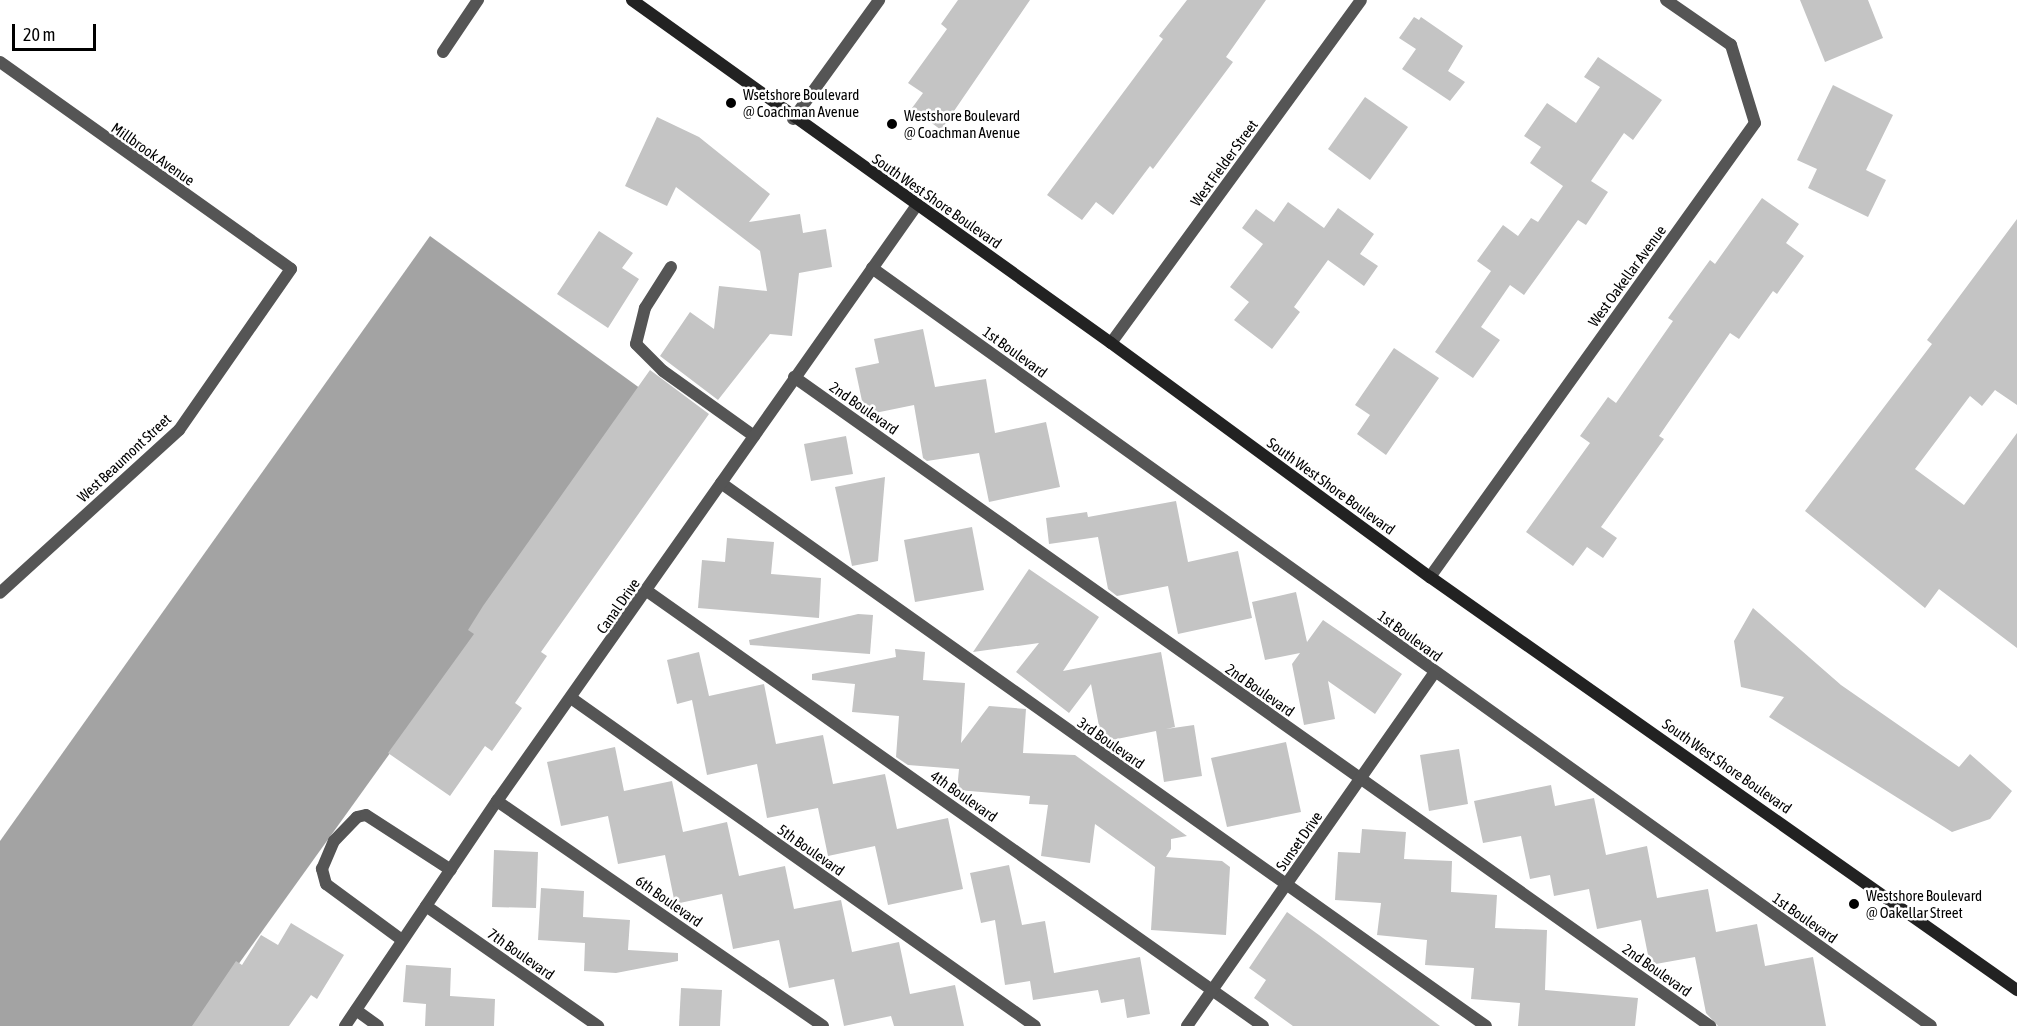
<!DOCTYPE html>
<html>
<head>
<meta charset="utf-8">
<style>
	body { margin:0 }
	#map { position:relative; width:2017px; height:1026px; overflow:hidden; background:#fff; font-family:"Asap Condensed",sans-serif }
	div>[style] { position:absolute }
	.water>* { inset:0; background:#a3a3a3 }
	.building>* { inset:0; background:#c4c4c4 }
	.lane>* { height:12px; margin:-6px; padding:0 6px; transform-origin:6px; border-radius:6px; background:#555 }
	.street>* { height:12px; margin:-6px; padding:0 6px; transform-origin:6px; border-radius:6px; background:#555 }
	.secondary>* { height:12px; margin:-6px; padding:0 6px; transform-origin:6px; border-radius:6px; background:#222 }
	.dots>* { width:16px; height:16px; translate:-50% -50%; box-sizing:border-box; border:3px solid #fff; border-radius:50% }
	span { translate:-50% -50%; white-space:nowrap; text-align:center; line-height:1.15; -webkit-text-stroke:5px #fff; paint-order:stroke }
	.poi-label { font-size:15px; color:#000 }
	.left { translate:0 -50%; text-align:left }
	.street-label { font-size:15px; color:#000 }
	.scale { position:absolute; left:12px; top:24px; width:84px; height:27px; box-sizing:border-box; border:3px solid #000; border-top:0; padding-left:8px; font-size:18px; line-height:21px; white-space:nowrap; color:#000; -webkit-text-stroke:4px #fff; paint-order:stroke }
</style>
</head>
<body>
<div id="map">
	<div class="water">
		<i style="clip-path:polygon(430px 236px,648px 394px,194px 1026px,0 1026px,0 841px)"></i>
	</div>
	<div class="building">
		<i style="clip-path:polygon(958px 0,1030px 0,941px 130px,912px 108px,923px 93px,908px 83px,947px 29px,941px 24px)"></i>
		<i style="clip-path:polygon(1187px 0,1266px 0,1226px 57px,1233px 62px,1153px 169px,1150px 166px,1113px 215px,1096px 202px,1082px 220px,1047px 195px,1163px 39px,1159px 36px)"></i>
		<i style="clip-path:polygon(1800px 0,1868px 0,1883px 38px,1825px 62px)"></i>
		<i style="clip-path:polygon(1414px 17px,1419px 20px,1421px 17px,1463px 46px,1448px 71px,1465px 82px,1450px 101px,1402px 69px,1416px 49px,1399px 38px)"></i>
		<i style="clip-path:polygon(1598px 57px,1662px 100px,1633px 140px,1624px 133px,1591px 181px,1608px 192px,1586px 225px,1578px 220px,1524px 295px,1510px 285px,1481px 327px,1500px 340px,1473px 378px,1435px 352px,1491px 271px,1477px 261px,1503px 225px,1518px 236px,1531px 218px,1538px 222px,1563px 186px,1530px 163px,1541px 147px,1524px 136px,1547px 103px,1576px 123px,1600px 87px,1584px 77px)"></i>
		<i style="clip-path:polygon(1833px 85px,1893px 115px,1866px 170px,1886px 180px,1868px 217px,1808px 188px,1817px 169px,1797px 160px)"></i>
		<i style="clip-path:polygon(1365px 97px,1408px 127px,1370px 180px,1328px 149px)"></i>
		<i style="clip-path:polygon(657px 117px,699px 137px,770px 194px,749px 222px,800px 214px,803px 233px,826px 229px,832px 267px,799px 273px,792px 336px,770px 334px,718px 400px,660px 356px,690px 312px,714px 329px,719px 286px,767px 291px,760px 251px,676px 187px,667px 206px,625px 186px)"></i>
		<i style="clip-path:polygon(1762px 198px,1799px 224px,1786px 243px,1804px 256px,1777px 294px,1773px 291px,1739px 339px,1730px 333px,1659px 436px,1664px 439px,1601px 527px,1617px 538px,1603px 558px,1587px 547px,1573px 566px,1526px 532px,1590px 443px,1580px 436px,1608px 397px,1616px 403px,1673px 321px,1668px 318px,1710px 260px,1715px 264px)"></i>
		<i style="clip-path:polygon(1288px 202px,1324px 228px,1338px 208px,1374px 234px,1360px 254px,1378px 266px,1364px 286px,1328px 260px,1294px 307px,1300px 312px,1272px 349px,1234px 320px,1249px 302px,1230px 287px,1263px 244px,1242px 228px,1256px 209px,1274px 222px)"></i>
		<i style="clip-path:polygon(2017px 219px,2017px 405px,1995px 390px,1982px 406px,1970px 396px,1915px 469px,1964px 505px,2017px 433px,2017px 648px,1939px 589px,1925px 608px,1805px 511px,1932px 344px,1927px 340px)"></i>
		<i style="clip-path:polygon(599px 231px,633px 253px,622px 268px,639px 279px,608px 328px,557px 294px)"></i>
		<i style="clip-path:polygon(923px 329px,935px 387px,986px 379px,995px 433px,1046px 422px,1060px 487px,989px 502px,979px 453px,927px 461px,923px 458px,914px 405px,865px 415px,855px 368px,879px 363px,874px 339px)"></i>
		<i style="clip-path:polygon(1394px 348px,1439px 378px,1386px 455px,1357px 434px,1370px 415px,1355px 405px)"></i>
		<i style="clip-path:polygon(650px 370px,709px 414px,541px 652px,547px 656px,515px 703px,522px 708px,492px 751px,485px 746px,450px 796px,388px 753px,474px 634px,468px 630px,483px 606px)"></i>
		<i style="clip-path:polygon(846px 436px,853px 474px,811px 481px,804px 444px)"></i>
		<i style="clip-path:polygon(885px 477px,878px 561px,852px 566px,835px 487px)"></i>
		<i style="clip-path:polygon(1176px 501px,1188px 562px,1238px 551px,1252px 618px,1178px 634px,1168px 586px,1117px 596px,1108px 589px,1098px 537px,1049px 544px,1046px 518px,1087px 512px,1088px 517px)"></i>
		<i style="clip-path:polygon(972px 527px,984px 590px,915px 602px,904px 540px)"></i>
		<i style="clip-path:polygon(727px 538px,774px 542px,771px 574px,821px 578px,819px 618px,698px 608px,702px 560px,725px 562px)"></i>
		<i style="clip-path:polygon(1029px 569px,1099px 617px,1063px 671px,1161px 652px,1175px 727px,1166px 729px,1194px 725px,1202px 776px,1164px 782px,1156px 731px,1102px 742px,1091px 684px,1069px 713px,1016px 672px,1039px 643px,973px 652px)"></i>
		<i style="clip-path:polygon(1296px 592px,1307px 642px,1323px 620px,1402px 674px,1375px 714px,1328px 681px,1335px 719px,1304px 725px,1292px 664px,1300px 653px,1265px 660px,1252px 602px)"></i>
		<i style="clip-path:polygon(1753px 608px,1841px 685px,1959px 767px,1970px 754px,2012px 791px,1990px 819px,1952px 832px,1769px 717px,1784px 697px,1741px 687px,1734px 641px)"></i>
		<i style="clip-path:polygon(858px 614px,873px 615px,870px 654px,750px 645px,749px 640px)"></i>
		<i style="clip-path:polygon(895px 649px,925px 652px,923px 680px,965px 683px,961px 743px,989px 706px,1026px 709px,1023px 753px,1075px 755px,1187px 836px,1171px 839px,1171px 849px,1166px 857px,1222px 861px,1230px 867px,1226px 935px,1151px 930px,1155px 867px,1095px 824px,1090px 863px,1041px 856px,1048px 805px,1029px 804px,1030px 796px,957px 790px,959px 769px,908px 765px,896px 757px,899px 716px,852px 712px,855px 684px,812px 680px,812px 674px,896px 657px)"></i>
		<i style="clip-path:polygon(699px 652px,709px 696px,764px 684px,776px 744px,823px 735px,833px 784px,885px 774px,897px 829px,948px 818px,963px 889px,888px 905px,875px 846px,828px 856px,818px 808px,767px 818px,757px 764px,707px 775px,692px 700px,677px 704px,667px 660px)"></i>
		<i style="clip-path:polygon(1286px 742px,1301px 812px,1227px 827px,1211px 758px)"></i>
		<i style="clip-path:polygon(615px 747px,624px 791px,672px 781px,683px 832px,727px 822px,739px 876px,785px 866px,794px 909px,841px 900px,852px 952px,899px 942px,910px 994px,955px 985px,964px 1026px,894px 1026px,891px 1016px,844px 1026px,834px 979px,789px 988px,779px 940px,733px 949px,722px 894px,675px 904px,665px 855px,618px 864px,608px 816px,561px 826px,547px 762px)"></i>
		<i style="clip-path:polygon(1459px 749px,1468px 804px,1429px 811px,1420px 755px)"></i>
		<i style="clip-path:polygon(1551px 785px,1555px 806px,1594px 798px,1606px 855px,1647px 846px,1657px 898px,1708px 889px,1716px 932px,1757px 924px,1765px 966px,1813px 957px,1826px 1026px,1718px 1026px,1706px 1013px,1695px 957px,1650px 965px,1641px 920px,1597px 929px,1589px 889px,1554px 896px,1550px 875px,1530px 879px,1521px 836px,1483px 843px,1474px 801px)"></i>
		<i style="clip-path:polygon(1362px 829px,1406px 832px,1404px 859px,1452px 861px,1451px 892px,1497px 895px,1495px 928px,1547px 930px,1545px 990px,1638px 998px,1635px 1026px,1518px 1026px,1520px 1003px,1471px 999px,1474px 968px,1425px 965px,1427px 940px,1377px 935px,1381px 903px,1335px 900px,1338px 852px,1360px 853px)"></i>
		<i style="clip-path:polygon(494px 850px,538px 852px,536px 908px,492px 907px)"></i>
		<i style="clip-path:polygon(1009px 865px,1022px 925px,1045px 921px,1054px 973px,1140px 957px,1150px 1014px,1127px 1018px,1124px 999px,1101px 1003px,1098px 990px,1033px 1000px,1030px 981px,1005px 985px,995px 920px,981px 923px,970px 873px)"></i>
		<i style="clip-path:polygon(541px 888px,584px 891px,583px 917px,630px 920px,628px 950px,678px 953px,678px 961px,616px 973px,584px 971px,585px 943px,538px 940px)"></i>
		<i style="clip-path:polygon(1287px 912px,1319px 935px,1440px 1026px,1293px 1026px,1254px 998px,1266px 980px,1249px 968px)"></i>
		<i style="clip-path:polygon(291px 923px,344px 955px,317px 999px,311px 995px,289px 1026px,192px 1026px,236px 961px,242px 965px,261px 935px,278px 945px)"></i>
		<i style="clip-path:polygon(406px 965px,451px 968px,450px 996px,495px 999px,494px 1026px,425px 1026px,426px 1004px,403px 1002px)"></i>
		<i style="clip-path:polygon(681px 988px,722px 990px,720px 1026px,679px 1026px)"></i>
	</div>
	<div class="lane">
		<i style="left:402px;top:940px;width:94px;rotate:-143.6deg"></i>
		<i style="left:326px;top:884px;width:16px;rotate:-105deg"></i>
		<i style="left:322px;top:869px;width:30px;rotate:-67deg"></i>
		<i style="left:334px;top:841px;width:33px;rotate:-46deg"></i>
		<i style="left:357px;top:817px;width:9px;rotate:-13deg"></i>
		<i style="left:366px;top:815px;width:101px;rotate:32.9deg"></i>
	</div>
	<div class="street">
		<i style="left:443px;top:52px;width:63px;rotate:-56.1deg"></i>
		<i style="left:0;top:62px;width:357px;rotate:35.4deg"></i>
		<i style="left:291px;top:269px;width:196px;rotate:124.8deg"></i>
		<i style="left:179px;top:430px;width:242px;rotate:137.7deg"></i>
		<i style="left:793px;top:119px;width:147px;rotate:-54.1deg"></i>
		<i style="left:671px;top:267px;width:49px;rotate:122.4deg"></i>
		<i style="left:645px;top:308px;width:37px;rotate:104deg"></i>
		<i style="left:636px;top:344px;width:38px;rotate:45deg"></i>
		<i style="left:663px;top:371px;width:112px;rotate:35.5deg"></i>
		<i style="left:872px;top:268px;width:1302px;rotate:35.59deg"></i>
		<i style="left:1111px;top:343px;width:424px;rotate:-53.9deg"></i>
		<i style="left:794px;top:377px;width:1123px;rotate:35.32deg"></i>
		<i style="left:721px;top:483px;width:938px;rotate:35.37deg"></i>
		<i style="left:1430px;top:577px;width:558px;rotate:-54.4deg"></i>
		<i style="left:1755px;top:123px;width:82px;rotate:-107.1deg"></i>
		<i style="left:1731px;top:45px;width:79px;rotate:-145.3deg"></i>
		<i style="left:647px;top:591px;width:754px;rotate:35.23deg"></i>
		<i style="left:571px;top:698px;width:568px;rotate:35.26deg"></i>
		<i style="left:497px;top:801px;width:396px;rotate:34.6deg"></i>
		<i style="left:426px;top:906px;width:210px;rotate:34.9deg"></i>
		<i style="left:356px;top:1010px;width:27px;rotate:36deg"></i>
		<i style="left:345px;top:1026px;width:272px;rotate:-56deg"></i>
		<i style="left:497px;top:801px;width:729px;rotate:-54.83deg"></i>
		<i style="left:1187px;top:1026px;width:432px;rotate:-55deg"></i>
	</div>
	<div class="secondary">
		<i style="left:632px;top:0;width:589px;rotate:35.61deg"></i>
		<i style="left:1111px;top:343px;width:396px;rotate:36.3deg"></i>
		<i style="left:1430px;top:577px;width:718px;rotate:35.13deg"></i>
	</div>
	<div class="dots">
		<i style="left:731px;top:103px;background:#000"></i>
		<i style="left:892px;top:124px;background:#000"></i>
		<i style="left:1854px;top:904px;background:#000"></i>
	</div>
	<div class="poi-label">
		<span class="left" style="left:743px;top:103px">Wsetshore Boulevard<br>@ Coachman Avenue</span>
		<span class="left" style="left:904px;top:124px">Westshore Boulevard<br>@ Coachman Avenue</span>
		<span class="left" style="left:1866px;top:904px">Westshore Boulevard<br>@ Oakellar Street</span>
	</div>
	<div class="street-label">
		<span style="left:153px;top:154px;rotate:35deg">Millbrook Avenue</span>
		<span style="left:1224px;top:163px;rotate:-54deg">West Fielder Street</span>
		<span style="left:937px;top:201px;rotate:35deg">South West Shore Boulevard</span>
		<span style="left:1627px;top:276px;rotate:-54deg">West Oakellar Avenue</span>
		<span style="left:1015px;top:352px;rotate:36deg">1st Boulevard</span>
		<span style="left:864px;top:408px;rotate:35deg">2nd Boulevard</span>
		<span style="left:124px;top:458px;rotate:-43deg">West Beaumont Street</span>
		<span style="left:1331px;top:486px;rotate:36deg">South West Shore Boulevard</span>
		<span style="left:618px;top:606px;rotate:-55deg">Canal Drive</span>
		<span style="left:1410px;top:636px;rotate:36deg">1st Boulevard</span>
		<span style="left:1260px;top:690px;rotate:35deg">2nd Boulevard</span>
		<span style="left:1111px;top:743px;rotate:35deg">3rd Boulevard</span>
		<span style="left:1727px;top:766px;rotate:35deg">South West Shore Boulevard</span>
		<span style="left:964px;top:796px;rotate:35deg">4th Boulevard</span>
		<span style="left:1299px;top:841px;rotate:-55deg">Sunset Drive</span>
		<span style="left:811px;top:850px;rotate:35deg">5th Boulevard</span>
		<span style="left:669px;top:901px;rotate:35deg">6th Boulevard</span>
		<span style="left:1805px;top:918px;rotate:35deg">1st Boulevard</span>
		<span style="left:521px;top:954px;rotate:35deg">7th Boulevard</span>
		<span style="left:1657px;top:970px;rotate:35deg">2nd Boulevard</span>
	</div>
	<div class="scale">20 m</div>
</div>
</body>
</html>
